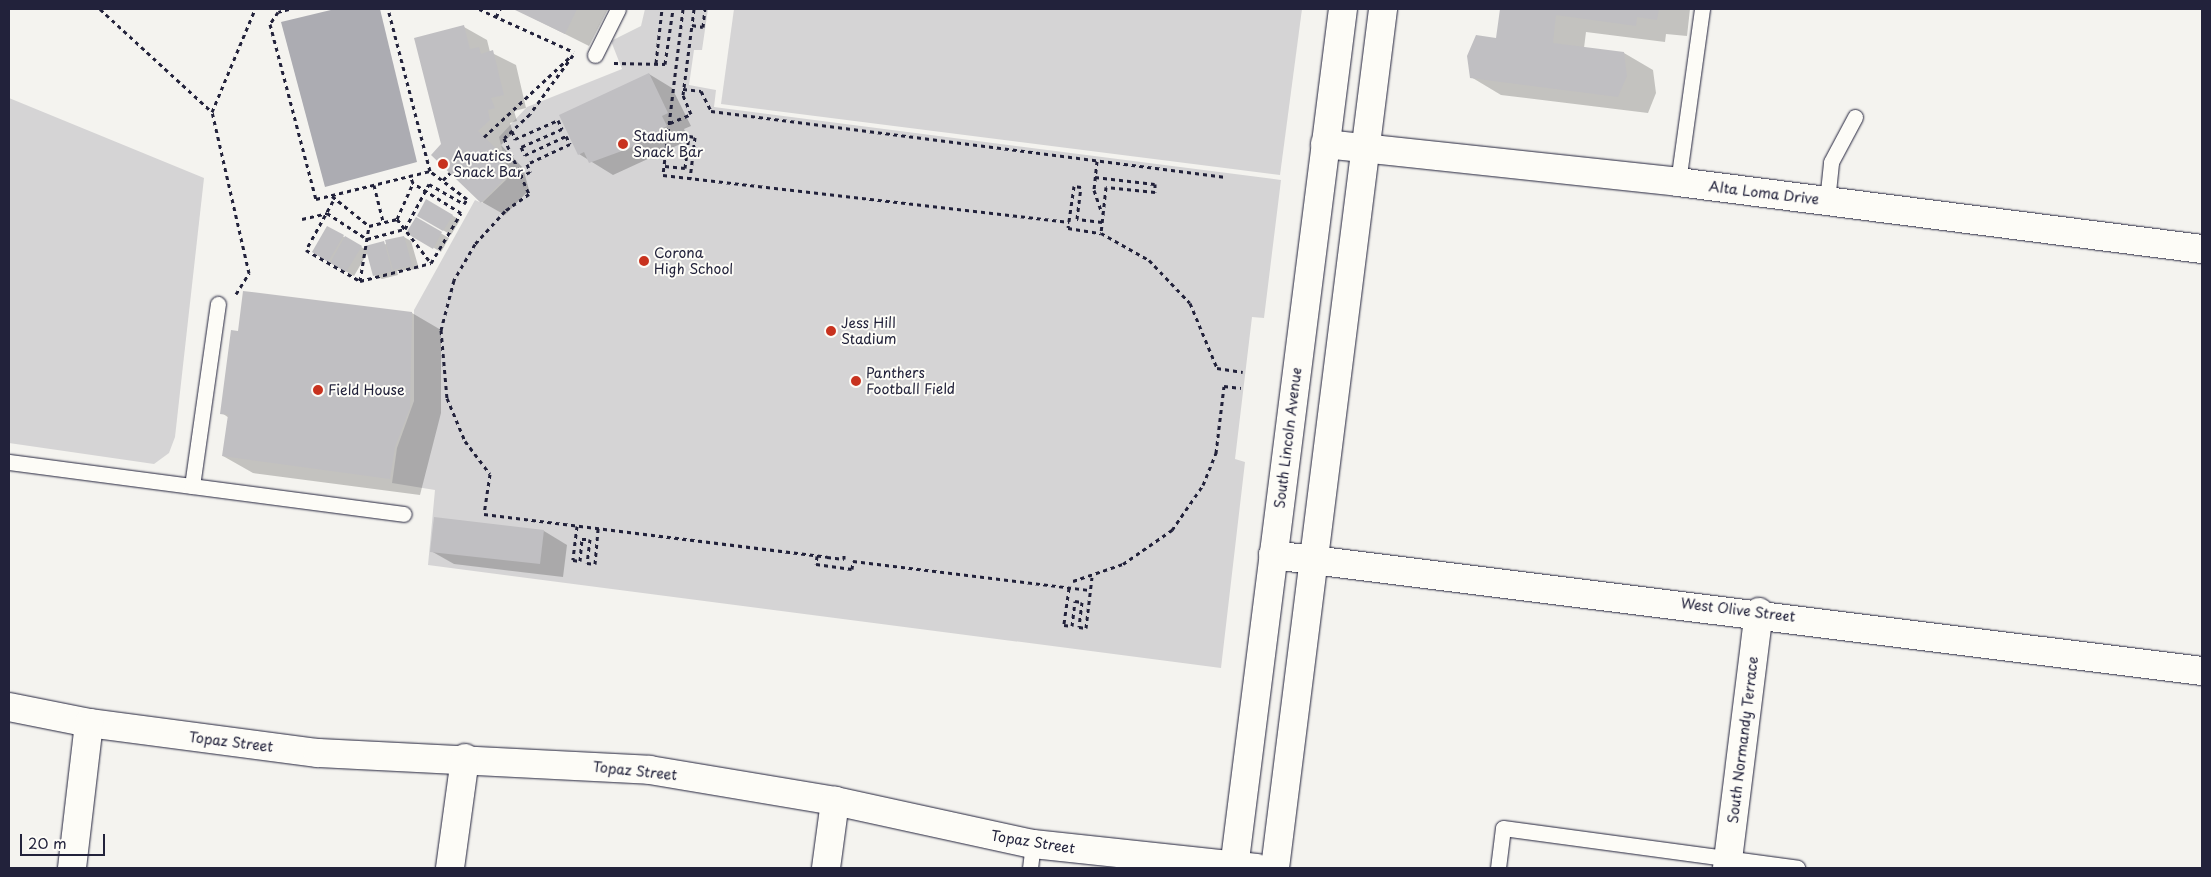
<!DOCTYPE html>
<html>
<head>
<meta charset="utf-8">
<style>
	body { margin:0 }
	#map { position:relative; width:2211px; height:877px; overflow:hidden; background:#f4f3ef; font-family:"Playpen Sans",sans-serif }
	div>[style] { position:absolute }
	.green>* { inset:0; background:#d5d4d5 }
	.water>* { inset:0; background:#acacb2 }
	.shadow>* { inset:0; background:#0003 }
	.building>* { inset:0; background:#c0bfc2 }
	.path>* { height:3px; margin-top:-1.5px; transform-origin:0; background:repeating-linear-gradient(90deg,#22223b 0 4px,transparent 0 8px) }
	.roads { filter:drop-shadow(0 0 1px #22223b) drop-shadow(0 0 1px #22223b) }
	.service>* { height:15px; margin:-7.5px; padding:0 7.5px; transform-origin:7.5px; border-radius:7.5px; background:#fdfcf7 }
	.minor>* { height:28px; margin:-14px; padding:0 14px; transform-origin:14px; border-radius:14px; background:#fdfcf7 }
	.tertiary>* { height:28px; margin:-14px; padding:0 14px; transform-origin:14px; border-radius:14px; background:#fdfcf7 }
	.secondary>* { height:28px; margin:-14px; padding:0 14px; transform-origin:14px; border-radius:14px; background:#fdfcf7 }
	.dots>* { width:14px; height:14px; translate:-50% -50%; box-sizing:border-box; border:2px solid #fdfcf7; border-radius:50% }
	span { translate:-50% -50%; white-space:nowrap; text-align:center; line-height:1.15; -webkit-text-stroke:4px #fdfcf7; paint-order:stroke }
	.poi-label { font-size:14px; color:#22223b }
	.left { translate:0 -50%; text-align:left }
	.street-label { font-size:14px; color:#22223b }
	.frame { position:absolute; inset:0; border:10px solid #22223b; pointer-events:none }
	.scale { position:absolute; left:20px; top:834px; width:85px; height:22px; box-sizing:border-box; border:2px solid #22223b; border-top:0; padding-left:6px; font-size:15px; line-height:18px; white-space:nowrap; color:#22223b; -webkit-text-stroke:4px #fdfcf7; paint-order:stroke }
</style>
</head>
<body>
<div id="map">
	<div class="green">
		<i style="clip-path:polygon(645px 9px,708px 9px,702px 50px,694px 50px,689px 85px,716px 90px,714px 107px,1281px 180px,1264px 318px,1252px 317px,1235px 459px,1245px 462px,1221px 668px,428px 565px,435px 490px,392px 483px,397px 448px,414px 401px,414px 310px,475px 200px,482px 203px,509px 177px,499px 137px,527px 107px,622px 69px,611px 41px,641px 26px)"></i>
		<i style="clip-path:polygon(734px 9px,1302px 9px,1280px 175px,721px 104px)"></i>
		<i style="clip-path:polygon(9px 98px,204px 178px,175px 437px,169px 453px,154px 464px,9px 443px)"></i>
	</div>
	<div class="water">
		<i style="clip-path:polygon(335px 9px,380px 9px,417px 162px,325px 187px,281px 22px)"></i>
	</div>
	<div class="shadow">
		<i style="clip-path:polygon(515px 9px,608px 9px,589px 46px)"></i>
		<i style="clip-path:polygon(1501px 9px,1690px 9px,1687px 36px,1666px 34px,1665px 42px,1586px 32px,1584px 48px,1624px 53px,1653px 70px,1656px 93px,1648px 113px,1501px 95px,1471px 77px,1497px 39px)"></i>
		<i style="clip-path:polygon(464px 27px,487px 40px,490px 52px,516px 65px,526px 108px,514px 111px,517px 121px,510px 123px,513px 133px,501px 145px,523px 168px,529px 190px,505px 215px,482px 202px,442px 145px)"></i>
		<i style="clip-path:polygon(649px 74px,672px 88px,691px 126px,684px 129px,689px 140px,613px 175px,579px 154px)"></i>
		<i style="clip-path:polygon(427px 201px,460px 220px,451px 235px,418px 215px)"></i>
		<i style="clip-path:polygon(416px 219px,449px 238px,441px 252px,408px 233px)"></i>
		<i style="clip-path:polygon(327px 227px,368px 251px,404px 237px,411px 241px,419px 269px,397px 271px,398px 275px,382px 279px,374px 275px,368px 252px,354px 276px,313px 252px)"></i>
		<i style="clip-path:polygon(412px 313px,441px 330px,441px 413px,420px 495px,253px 473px,223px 456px,229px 418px,222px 413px)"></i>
		<i style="clip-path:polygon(544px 531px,567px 545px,563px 577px,454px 564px,431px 551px)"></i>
	</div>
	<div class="building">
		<i style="clip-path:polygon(513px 9px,577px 9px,565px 34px)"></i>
		<i style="clip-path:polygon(1500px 9px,1659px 9px,1657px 20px,1637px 17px,1636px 26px,1556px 15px,1553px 43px,1624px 52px,1627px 76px,1618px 97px,1470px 78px,1467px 56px,1476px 35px,1496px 38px)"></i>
		<i style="clip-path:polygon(464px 25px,470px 49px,479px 47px,481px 54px,493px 50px,504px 95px,491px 98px,495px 108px,488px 110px,490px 120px,478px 131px,501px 153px,507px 176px,481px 203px,431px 155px,441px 144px,414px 38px)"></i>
		<i style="clip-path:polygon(649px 73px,668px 113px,662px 116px,667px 126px,630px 148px,589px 163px,584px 152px,578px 155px,559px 115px)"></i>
		<i style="clip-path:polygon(426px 199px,453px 215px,443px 231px,417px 216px)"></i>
		<i style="clip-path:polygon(416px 217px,442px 232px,433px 249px,406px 233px)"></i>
		<i style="clip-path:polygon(327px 226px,344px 235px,328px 262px,312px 252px)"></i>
		<i style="clip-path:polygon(345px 236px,362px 246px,346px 272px,330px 263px)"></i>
		<i style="clip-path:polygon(404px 236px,412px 265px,393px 270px,385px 240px)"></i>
		<i style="clip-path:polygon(384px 241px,392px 271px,373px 276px,365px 246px)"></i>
		<i style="clip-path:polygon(243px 291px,412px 312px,410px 408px,395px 447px,390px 479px,222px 456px,228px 415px,220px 414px,231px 330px,238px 331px)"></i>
		<i style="clip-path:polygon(434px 517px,544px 530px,540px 564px,430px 552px)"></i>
	</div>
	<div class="path">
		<i style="left:100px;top:9px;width:152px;rotate:42.6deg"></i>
		<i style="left:289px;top:9px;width:11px;rotate:165deg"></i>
		<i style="left:278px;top:12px;width:14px;rotate:124deg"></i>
		<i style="left:270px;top:24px;width:181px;rotate:75.3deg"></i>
		<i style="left:316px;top:199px;width:117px;rotate:-13.8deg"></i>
		<i style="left:479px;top:9px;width:104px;rotate:24.4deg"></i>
		<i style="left:683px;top:9px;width:167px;rotate:96.9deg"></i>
		<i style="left:663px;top:175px;width:409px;rotate:6.6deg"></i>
		<i style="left:694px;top:9px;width:16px;rotate:97deg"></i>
		<i style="left:692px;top:25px;width:11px;rotate:10deg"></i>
		<i style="left:703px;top:27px;width:18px;rotate:-84deg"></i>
		<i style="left:496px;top:17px;width:9px;rotate:-63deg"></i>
		<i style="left:573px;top:55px;width:73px;rotate:126.1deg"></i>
		<i style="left:530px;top:114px;width:35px;rotate:137deg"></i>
		<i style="left:504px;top:138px;width:61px;rotate:65.9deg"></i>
		<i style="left:529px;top:194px;width:29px;rotate:145deg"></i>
		<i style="left:505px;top:211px;width:45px;rotate:132.3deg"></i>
		<i style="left:475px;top:244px;width:42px;rotate:120.3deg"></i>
		<i style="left:454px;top:280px;width:52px;rotate:104.6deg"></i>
		<i style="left:441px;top:330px;width:68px;rotate:85deg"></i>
		<i style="left:447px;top:398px;width:47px;rotate:67.3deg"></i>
		<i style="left:465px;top:441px;width:41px;rotate:52.9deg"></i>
		<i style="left:490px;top:474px;width:40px;rotate:98.5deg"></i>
		<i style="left:484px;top:514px;width:346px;rotate:7.1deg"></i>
		<i style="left:827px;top:557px;width:17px;rotate:7deg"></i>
		<i style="left:844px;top:559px;width:6px;rotate:-90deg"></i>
		<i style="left:614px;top:63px;width:51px;rotate:1.1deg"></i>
		<i style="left:665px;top:64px;width:56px;rotate:-81.7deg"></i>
		<i style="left:656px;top:63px;width:54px;rotate:-83.7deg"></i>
		<i style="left:683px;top:89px;width:18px;rotate:6deg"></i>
		<i style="left:701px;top:91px;width:22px;rotate:63deg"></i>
		<i style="left:711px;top:111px;width:519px;rotate:7.3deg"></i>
		<i style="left:670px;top:123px;width:23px;rotate:-23deg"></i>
		<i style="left:691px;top:114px;width:21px;rotate:-113deg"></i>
		<i style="left:683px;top:95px;width:71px;rotate:-82.7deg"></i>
		<i style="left:512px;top:131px;width:9px;rotate:69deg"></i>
		<i style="left:515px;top:139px;width:47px;rotate:-23.8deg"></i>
		<i style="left:558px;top:120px;width:10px;rotate:66deg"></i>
		<i style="left:562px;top:129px;width:45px;rotate:156.3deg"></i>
		<i style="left:521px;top:147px;width:9px;rotate:63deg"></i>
		<i style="left:525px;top:155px;width:45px;rotate:-24.9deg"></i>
		<i style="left:566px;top:136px;width:9px;rotate:63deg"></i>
		<i style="left:570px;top:144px;width:47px;rotate:155.1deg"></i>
		<i style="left:527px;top:164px;width:9px;rotate:69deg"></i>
		<i style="left:530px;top:172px;width:10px;rotate:156deg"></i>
		<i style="left:484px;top:137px;width:119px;rotate:-43deg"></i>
		<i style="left:1097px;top:161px;width:29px;rotate:96deg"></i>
		<i style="left:1094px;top:190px;width:24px;rotate:71deg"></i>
		<i style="left:665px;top:166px;width:20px;rotate:6deg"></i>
		<i style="left:685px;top:168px;width:32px;rotate:-83deg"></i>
		<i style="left:689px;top:136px;width:6px;rotate:9deg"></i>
		<i style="left:695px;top:137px;width:42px;rotate:96.8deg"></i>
		<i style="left:1095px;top:177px;width:60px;rotate:6.7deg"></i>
		<i style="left:1155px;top:184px;width:8px;rotate:90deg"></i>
		<i style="left:1155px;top:192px;width:49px;rotate:-174.2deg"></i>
		<i style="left:1106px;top:187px;width:46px;rotate:96.2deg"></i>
		<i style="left:443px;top:180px;width:10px;rotate:-45deg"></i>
		<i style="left:374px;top:185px;width:38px;rotate:76deg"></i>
		<i style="left:332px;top:196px;width:48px;rotate:39deg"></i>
		<i style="left:369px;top:226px;width:29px;rotate:-14deg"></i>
		<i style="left:397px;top:219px;width:39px;rotate:-66deg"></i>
		<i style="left:413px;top:183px;width:9px;rotate:-111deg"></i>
		<i style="left:333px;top:201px;width:56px;rotate:118.9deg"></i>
		<i style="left:306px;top:250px;width:62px;rotate:29.9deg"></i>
		<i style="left:360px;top:281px;width:73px;rotate:-14.2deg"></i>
		<i style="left:431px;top:263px;width:58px;rotate:-59deg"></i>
		<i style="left:461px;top:213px;width:57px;rotate:-148deg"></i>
		<i style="left:302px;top:219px;width:26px;rotate:-13deg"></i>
		<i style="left:327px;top:213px;width:48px;rotate:33deg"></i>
		<i style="left:367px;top:239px;width:39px;rotate:-15deg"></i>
		<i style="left:405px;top:229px;width:51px;rotate:-61.9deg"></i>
		<i style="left:429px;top:184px;width:40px;rotate:29.7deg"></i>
		<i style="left:464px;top:204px;width:6px;rotate:-59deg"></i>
		<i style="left:467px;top:199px;width:46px;rotate:-142.9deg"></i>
		<i style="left:430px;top:171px;width:167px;rotate:-104.5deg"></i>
		<i style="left:397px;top:219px;width:56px;rotate:52.3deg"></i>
		<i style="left:1102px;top:222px;width:25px;rotate:-173deg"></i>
		<i style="left:1077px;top:219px;width:32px;rotate:-83deg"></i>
		<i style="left:1081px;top:187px;width:7px;rotate:-172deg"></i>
		<i style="left:1074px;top:186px;width:42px;rotate:98.1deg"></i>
		<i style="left:1068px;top:228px;width:33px;rotate:9deg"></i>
		<i style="left:1101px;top:233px;width:55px;rotate:29.4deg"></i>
		<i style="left:1149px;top:260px;width:59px;rotate:46.4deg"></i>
		<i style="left:1190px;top:303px;width:70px;rotate:67.4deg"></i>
		<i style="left:1217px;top:368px;width:26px;rotate:9deg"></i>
		<i style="left:360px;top:281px;width:56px;rotate:-80.7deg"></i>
		<i style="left:236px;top:294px;width:25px;rotate:-58deg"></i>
		<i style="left:249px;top:273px;width:165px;rotate:-102.9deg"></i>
		<i style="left:212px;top:112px;width:112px;rotate:-67.3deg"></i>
		<i style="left:577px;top:526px;width:34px;rotate:97deg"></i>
		<i style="left:573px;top:560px;width:7px;rotate:8deg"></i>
		<i style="left:580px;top:561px;width:22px;rotate:-85deg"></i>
		<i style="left:582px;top:539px;width:8px"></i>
		<i style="left:590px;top:539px;width:24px;rotate:97deg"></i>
		<i style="left:587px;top:563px;width:8px;rotate:7deg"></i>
		<i style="left:595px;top:564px;width:36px;rotate:-85deg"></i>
		<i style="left:817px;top:556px;width:8px;rotate:97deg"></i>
		<i style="left:816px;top:564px;width:36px;rotate:8deg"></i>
		<i style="left:852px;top:569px;width:8px;rotate:-83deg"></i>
		<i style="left:853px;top:561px;width:239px;rotate:7deg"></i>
		<i style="left:1073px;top:581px;width:53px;rotate:-18.8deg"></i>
		<i style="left:1123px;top:564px;width:60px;rotate:-34.8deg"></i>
		<i style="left:1172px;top:530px;width:55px;rotate:-55.4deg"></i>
		<i style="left:1203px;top:485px;width:35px;rotate:-68deg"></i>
		<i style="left:1216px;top:453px;width:67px;rotate:-83.2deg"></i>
		<i style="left:1224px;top:386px;width:17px;rotate:7deg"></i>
		<i style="left:1069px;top:588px;width:37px;rotate:98deg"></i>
		<i style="left:1064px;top:625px;width:8px;rotate:7deg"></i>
		<i style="left:1072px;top:626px;width:25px;rotate:-83deg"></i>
		<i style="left:1075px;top:601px;width:7px;rotate:8deg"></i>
		<i style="left:1082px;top:602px;width:25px;rotate:97deg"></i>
		<i style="left:1079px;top:627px;width:7px;rotate:8deg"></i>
		<i style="left:1086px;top:628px;width:51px;rotate:-83.3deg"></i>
	</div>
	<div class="roads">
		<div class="service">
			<i style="left:595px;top:55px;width:51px;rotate:-63.4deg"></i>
			<i style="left:1678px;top:182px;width:175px;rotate:-82.1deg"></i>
			<i style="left:1827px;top:201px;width:39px;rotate:-84deg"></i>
			<i style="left:1831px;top:162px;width:51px;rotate:-61.9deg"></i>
			<i style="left:9px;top:462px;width:398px;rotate:7.5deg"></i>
			<i style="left:192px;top:486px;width:184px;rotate:-81.9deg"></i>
			<i style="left:1030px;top:868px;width:24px;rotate:-83deg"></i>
			<i style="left:1498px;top:868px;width:40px;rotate:-82.9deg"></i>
			<i style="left:1503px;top:828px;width:297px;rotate:7.7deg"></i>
		</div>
		<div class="minor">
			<i style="left:1325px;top:144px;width:355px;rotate:6.1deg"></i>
			<i style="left:1678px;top:182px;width:528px;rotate:7.29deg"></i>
			<i style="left:9px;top:707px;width:82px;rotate:11.3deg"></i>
			<i style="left:89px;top:723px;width:231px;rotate:7.5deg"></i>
			<i style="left:318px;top:753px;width:332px;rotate:2.9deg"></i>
			<i style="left:650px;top:770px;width:188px;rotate:9.5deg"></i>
			<i style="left:835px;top:801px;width:203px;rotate:12.3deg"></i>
			<i style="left:1033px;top:844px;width:225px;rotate:6.1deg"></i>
			<i style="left:72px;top:868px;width:146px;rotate:-83.3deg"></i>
			<i style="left:450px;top:868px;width:111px;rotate:-82.2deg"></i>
			<i style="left:826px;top:868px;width:68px;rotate:-82.3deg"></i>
			<i style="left:1727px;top:868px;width:258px;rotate:-82.9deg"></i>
		</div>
		<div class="tertiary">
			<i style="left:1273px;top:555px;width:936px;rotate:7.12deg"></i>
		</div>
		<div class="secondary">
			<i style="left:1234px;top:868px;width:866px;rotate:-82.77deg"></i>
			<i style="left:1275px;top:868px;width:866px;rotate:-82.83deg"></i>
		</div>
	</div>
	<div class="dots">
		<i style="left:623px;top:144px;background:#c8321e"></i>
		<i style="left:443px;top:164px;background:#c8321e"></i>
		<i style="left:644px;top:261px;background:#c8321e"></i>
		<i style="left:831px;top:331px;background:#c8321e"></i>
		<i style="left:856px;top:381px;background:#c8321e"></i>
		<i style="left:318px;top:390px;background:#c8321e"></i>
	</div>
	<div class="poi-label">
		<span class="left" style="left:633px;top:144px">Stadium<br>Snack Bar</span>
		<span class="left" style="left:453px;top:164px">Aquatics<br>Snack Bar</span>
		<span class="left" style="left:654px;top:261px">Corona<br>High School</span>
		<span class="left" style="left:841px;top:331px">Jess Hill<br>Stadium</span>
		<span class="left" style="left:866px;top:381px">Panthers<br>Football Field</span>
		<span class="left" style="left:328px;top:390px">Field House</span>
	</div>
	<div class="street-label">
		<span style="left:1764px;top:193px;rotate:7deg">Alta Loma Drive</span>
		<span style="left:1288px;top:438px;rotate:-83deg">South Lincoln Avenue</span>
		<span style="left:1738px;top:610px;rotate:7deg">West Olive Street</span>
		<span style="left:1743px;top:740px;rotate:-83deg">South Normandy Terrace</span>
		<span style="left:231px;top:742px;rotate:7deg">Topaz Street</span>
		<span style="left:635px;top:771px;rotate:6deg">Topaz Street</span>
		<span style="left:1033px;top:842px;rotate:9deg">Topaz Street</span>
	</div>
	<div class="frame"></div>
	<div class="scale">20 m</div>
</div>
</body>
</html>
